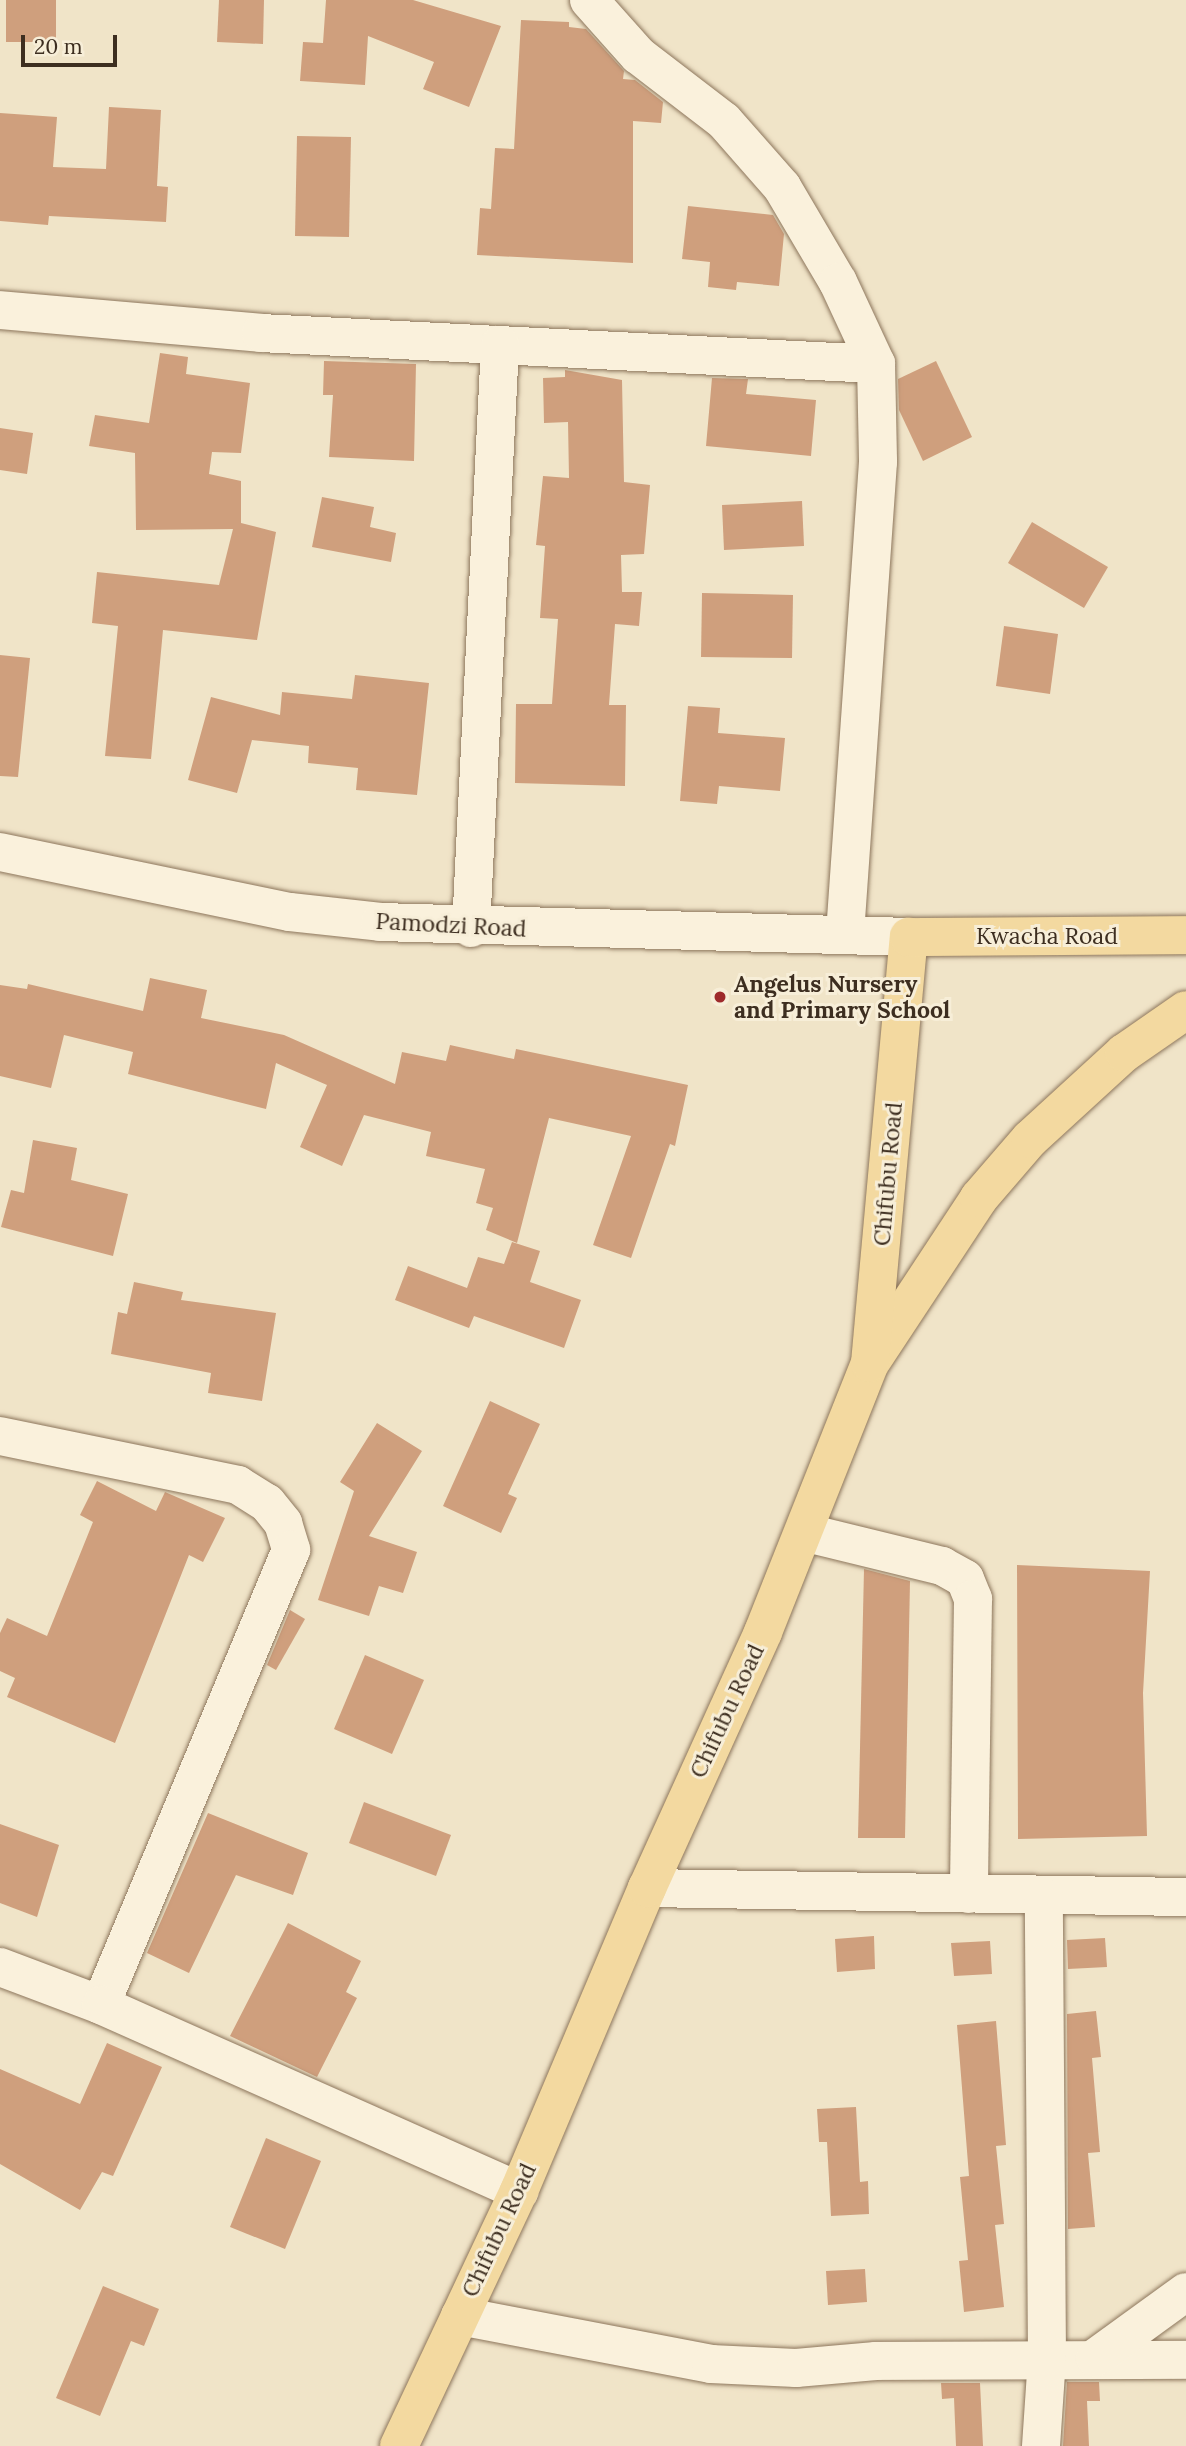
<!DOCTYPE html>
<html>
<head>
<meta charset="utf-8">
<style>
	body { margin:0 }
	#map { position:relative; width:1186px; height:2446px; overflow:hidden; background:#f0e4c8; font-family:Lora,serif }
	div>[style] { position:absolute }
	.building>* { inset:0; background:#cf9f7d }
	.roads { filter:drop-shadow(0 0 2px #8d765c) drop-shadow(0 0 2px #8d765c) }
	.minor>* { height:38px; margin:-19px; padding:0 19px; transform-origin:19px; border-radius:19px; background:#faf1dc }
	.major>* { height:38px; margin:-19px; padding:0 19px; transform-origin:19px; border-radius:19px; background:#f3d9a0 }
	.dots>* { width:19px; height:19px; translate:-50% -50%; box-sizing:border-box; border:4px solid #f7eed8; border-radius:50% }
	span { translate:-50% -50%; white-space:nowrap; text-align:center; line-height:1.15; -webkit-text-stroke:6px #f7eed8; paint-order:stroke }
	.street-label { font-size:23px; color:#3d2e20 }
	.poi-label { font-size:23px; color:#3d2e20; font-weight:700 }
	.left { translate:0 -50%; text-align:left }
	.scale { position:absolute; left:21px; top:35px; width:96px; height:32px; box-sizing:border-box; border:4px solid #3d2e20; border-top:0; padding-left:9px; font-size:21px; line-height:24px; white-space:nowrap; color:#3d2e20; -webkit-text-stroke:5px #f7eed8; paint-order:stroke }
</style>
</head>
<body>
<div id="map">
	<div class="building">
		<i style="clip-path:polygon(6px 0,56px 0,56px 42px,6px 42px)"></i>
		<i style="clip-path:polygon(219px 0,264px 0,263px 44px,217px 42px)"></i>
		<i style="clip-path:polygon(326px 0,413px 0,501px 26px,469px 107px,423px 89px,434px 62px,368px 36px,365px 85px,300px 81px,303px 42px,323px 43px)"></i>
		<i style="clip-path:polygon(521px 20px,569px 22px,569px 27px,586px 29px,624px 71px,623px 79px,635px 80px,663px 102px,661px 123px,633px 121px,633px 263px,477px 255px,480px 208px,491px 209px,495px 148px,514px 149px)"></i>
		<i style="clip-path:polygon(109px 107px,161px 110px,157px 186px,168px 187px,166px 222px,49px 216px,48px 225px,0 221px,0 113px,57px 117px,53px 167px,106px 169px)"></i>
		<i style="clip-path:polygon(297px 136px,351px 137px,349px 237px,295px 236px)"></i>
		<i style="clip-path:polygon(688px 206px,773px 215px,784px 234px,779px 286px,737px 282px,736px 290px,708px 287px,710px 262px,682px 259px)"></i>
		<i style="clip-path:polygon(160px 353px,188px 357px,186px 374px,250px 383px,241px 453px,212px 452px,209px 474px,241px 481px,241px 523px,276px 532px,257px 640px,163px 630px,151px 759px,105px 756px,118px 626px,92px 623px,97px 572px,219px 585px,233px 529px,136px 530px,135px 453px,89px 446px,95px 415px,149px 423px)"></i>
		<i style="clip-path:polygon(324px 361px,416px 364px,414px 461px,329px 457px,333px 395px,323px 395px)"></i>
		<i style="clip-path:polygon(936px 361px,972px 437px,923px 461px,899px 410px,898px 379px)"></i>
		<i style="clip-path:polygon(565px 370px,622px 380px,624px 482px,650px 485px,644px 554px,621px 555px,622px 592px,642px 592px,639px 626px,615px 624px,609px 705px,626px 705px,625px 786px,515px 783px,516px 704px,552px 704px,558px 619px,540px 618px,545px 546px,536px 545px,543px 476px,569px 478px,568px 422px,544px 423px,543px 378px,565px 377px)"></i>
		<i style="clip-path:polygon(712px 378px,748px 379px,746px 394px,816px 400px,811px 456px,706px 446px)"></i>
		<i style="clip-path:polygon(0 428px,33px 433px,27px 474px,0 470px)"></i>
		<i style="clip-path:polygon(322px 497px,374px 507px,370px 527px,396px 533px,391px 562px,312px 547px)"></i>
		<i style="clip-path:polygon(802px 501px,804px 546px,724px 550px,722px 505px)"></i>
		<i style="clip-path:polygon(1032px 522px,1108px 567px,1084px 608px,1008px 563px)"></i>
		<i style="clip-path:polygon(702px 593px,793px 595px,792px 658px,701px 657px)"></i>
		<i style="clip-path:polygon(1004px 626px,1058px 634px,1050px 694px,996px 686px)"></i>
		<i style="clip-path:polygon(0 655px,30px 658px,18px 777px,0 776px)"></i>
		<i style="clip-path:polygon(355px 675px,429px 683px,417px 795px,356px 790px,358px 768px,308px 763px,309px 746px,252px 740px,237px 793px,188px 780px,211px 697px,280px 715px,282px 692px,352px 699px)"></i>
		<i style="clip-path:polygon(688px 706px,720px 708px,718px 733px,785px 738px,780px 791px,719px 786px,717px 804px,680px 801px)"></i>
		<i style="clip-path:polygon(150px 978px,207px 990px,201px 1018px,284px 1035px,395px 1084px,402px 1052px,446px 1061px,450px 1045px,514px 1059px,516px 1049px,688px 1085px,675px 1146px,670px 1144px,631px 1258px,593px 1245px,631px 1136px,549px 1118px,517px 1243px,486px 1230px,493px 1208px,476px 1203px,485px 1169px,426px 1156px,431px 1132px,364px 1115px,342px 1166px,300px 1147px,327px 1085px,276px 1063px,266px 1109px,128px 1074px,133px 1052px,64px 1035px,51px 1088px,0 1076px,0 985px,27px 989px,28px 984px,143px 1011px)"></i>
		<i style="clip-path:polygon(33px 1140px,77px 1148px,71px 1180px,128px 1194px,113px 1256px,1px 1227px,11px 1190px,24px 1193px)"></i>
		<i style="clip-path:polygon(512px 1242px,540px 1251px,530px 1282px,581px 1300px,564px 1348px,474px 1316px,469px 1328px,395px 1300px,408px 1266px,467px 1288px,478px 1257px,504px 1264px)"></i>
		<i style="clip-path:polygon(134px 1282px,183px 1292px,181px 1300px,276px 1313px,262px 1401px,208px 1393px,211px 1373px,111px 1354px,118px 1312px,127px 1314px)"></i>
		<i style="clip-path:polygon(490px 1401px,540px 1424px,508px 1494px,517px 1498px,501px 1533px,443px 1506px)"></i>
		<i style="clip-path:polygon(377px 1423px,422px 1451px,369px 1536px,417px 1552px,403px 1593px,379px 1586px,369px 1616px,318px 1600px,354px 1491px,340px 1482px)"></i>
		<i style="clip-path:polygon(97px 1481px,156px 1511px,165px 1492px,225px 1518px,203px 1562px,189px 1555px,115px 1743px,7px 1697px,15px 1678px,0 1671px,0 1633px,7px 1618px,47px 1636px,93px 1522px,80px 1515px)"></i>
		<i style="clip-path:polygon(1017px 1565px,1150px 1571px,1143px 1693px,1147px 1836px,1018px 1839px)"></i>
		<i style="clip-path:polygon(864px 1569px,910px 1581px,905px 1838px,858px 1838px)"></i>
		<i style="clip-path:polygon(290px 1610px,305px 1619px,276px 1670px,267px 1665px)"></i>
		<i style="clip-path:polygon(365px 1655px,424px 1680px,392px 1754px,334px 1729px)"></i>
		<i style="clip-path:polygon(364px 1802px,451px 1835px,436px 1876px,349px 1843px)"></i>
		<i style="clip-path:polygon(208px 1813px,308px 1853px,293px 1895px,236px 1875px,189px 1973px,147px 1953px)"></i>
		<i style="clip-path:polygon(0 1824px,59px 1845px,37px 1917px,0 1903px)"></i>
		<i style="clip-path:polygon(288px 1923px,361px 1961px,346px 1992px,357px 1998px,317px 2077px,230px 2036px)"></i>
		<i style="clip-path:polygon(874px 1936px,875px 1969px,837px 1972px,835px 1939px)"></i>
		<i style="clip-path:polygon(1105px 1938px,1107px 1967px,1068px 1969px,1067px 1940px)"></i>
		<i style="clip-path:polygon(990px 1941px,992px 1974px,954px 1976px,951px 1943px)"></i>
		<i style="clip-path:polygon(1096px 2011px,1101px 2057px,1092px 2058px,1100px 2152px,1088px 2153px,1095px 2227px,1068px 2229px,1067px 2014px)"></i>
		<i style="clip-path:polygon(996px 2021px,1006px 2145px,996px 2146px,1004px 2224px,995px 2225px,1004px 2307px,964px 2312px,959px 2261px,968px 2260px,960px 2177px,969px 2176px,957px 2025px)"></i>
		<i style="clip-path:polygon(107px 2043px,162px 2067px,113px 2176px,102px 2172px,80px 2210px,0 2164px,0 2069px,80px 2104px)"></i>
		<i style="clip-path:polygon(856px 2107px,860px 2182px,868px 2181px,869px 2214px,831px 2216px,827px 2142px,819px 2142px,817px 2109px)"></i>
		<i style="clip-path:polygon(266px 2138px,321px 2161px,285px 2249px,230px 2227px)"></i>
		<i style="clip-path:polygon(865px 2269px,867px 2302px,828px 2305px,826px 2271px)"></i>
		<i style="clip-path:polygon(103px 2286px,159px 2309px,144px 2346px,131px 2341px,100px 2416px,56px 2398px)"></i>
		<i style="clip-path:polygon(1067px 2382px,1099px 2382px,1100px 2401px,1087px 2401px,1089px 2446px,1063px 2446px)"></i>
		<i style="clip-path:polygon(941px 2383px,980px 2383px,983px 2446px,956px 2446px,954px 2398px,942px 2399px)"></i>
	</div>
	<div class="roads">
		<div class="minor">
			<i style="left:589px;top:0;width:74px;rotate:48.3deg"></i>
			<i style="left:638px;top:55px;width:108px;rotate:37.5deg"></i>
			<i style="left:724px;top:121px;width:88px;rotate:48.7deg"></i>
			<i style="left:782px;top:187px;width:110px;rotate:59.5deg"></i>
			<i style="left:838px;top:282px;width:90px;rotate:65.1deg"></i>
			<i style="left:0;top:310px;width:262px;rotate:5deg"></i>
			<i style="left:261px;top:333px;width:616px;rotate:2.89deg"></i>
			<i style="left:876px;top:364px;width:98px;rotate:88.8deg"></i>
			<i style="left:878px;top:462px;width:472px;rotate:94deg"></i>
			<i style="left:0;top:852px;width:296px;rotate:11.7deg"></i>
			<i style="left:290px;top:912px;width:91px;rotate:6.3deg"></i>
			<i style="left:380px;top:922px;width:529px;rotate:1.62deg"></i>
			<i style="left:471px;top:928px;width:584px;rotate:-87.15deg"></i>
			<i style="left:0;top:1436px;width:243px;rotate:11.6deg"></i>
			<i style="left:238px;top:1485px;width:34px;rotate:32deg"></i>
			<i style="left:267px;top:1503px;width:26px;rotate:51deg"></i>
			<i style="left:283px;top:1523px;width:28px;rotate:73deg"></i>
			<i style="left:291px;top:1550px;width:493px;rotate:112.7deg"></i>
			<i style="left:807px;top:1533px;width:139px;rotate:13.7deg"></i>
			<i style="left:942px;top:1566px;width:26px;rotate:29deg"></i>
			<i style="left:965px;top:1579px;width:22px;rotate:68deg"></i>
			<i style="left:973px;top:1599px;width:295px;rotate:90.8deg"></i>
			<i style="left:647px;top:1888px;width:539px;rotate:0.96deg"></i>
			<i style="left:0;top:1967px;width:108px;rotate:20.6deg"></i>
			<i style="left:101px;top:2005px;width:458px;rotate:24deg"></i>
			<i style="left:460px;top:2316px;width:256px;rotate:10.8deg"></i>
			<i style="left:711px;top:2364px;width:85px;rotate:2.7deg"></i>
			<i style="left:796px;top:2368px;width:80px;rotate:-5deg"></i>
			<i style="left:876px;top:2361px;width:310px;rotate:-0.2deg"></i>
			<i style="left:1095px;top:2358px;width:112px;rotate:-36deg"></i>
			<i style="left:1041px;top:2446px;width:88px;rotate:-86.1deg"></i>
			<i style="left:1047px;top:2358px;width:461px;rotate:-90.4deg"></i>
		</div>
		<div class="major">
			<i style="left:873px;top:1359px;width:193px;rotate:-56.6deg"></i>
			<i style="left:979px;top:1198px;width:78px;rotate:-49.2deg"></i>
			<i style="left:1030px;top:1139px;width:127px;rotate:-42.5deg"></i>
			<i style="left:1124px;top:1053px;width:75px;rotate:-34.7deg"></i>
			<i style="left:399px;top:2446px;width:282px;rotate:-64.8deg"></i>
			<i style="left:519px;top:2191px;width:329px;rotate:-67.1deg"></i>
			<i style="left:647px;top:1888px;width:281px;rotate:-65.6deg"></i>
			<i style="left:763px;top:1632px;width:289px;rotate:-68.3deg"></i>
			<i style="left:870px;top:1363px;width:428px;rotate:-84.8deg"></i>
			<i style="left:909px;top:937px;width:277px;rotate:-0.4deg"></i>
		</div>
	</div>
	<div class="dots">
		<i style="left:720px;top:997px;background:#9e2a2b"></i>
	</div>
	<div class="street-label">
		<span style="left:451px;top:925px;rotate:3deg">Pamodzi Road</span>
		<span style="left:1047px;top:936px">Kwacha Road</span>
		<span style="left:888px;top:1174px;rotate:-85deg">Chifubu Road</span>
		<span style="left:727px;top:1711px;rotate:-65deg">Chifubu Road</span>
		<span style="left:499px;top:2230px;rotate:-65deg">Chifubu Road</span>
	</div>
	<div class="poi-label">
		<span class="left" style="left:734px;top:997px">Angelus Nursery<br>and Primary School</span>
	</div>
	<div class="scale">20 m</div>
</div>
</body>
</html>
